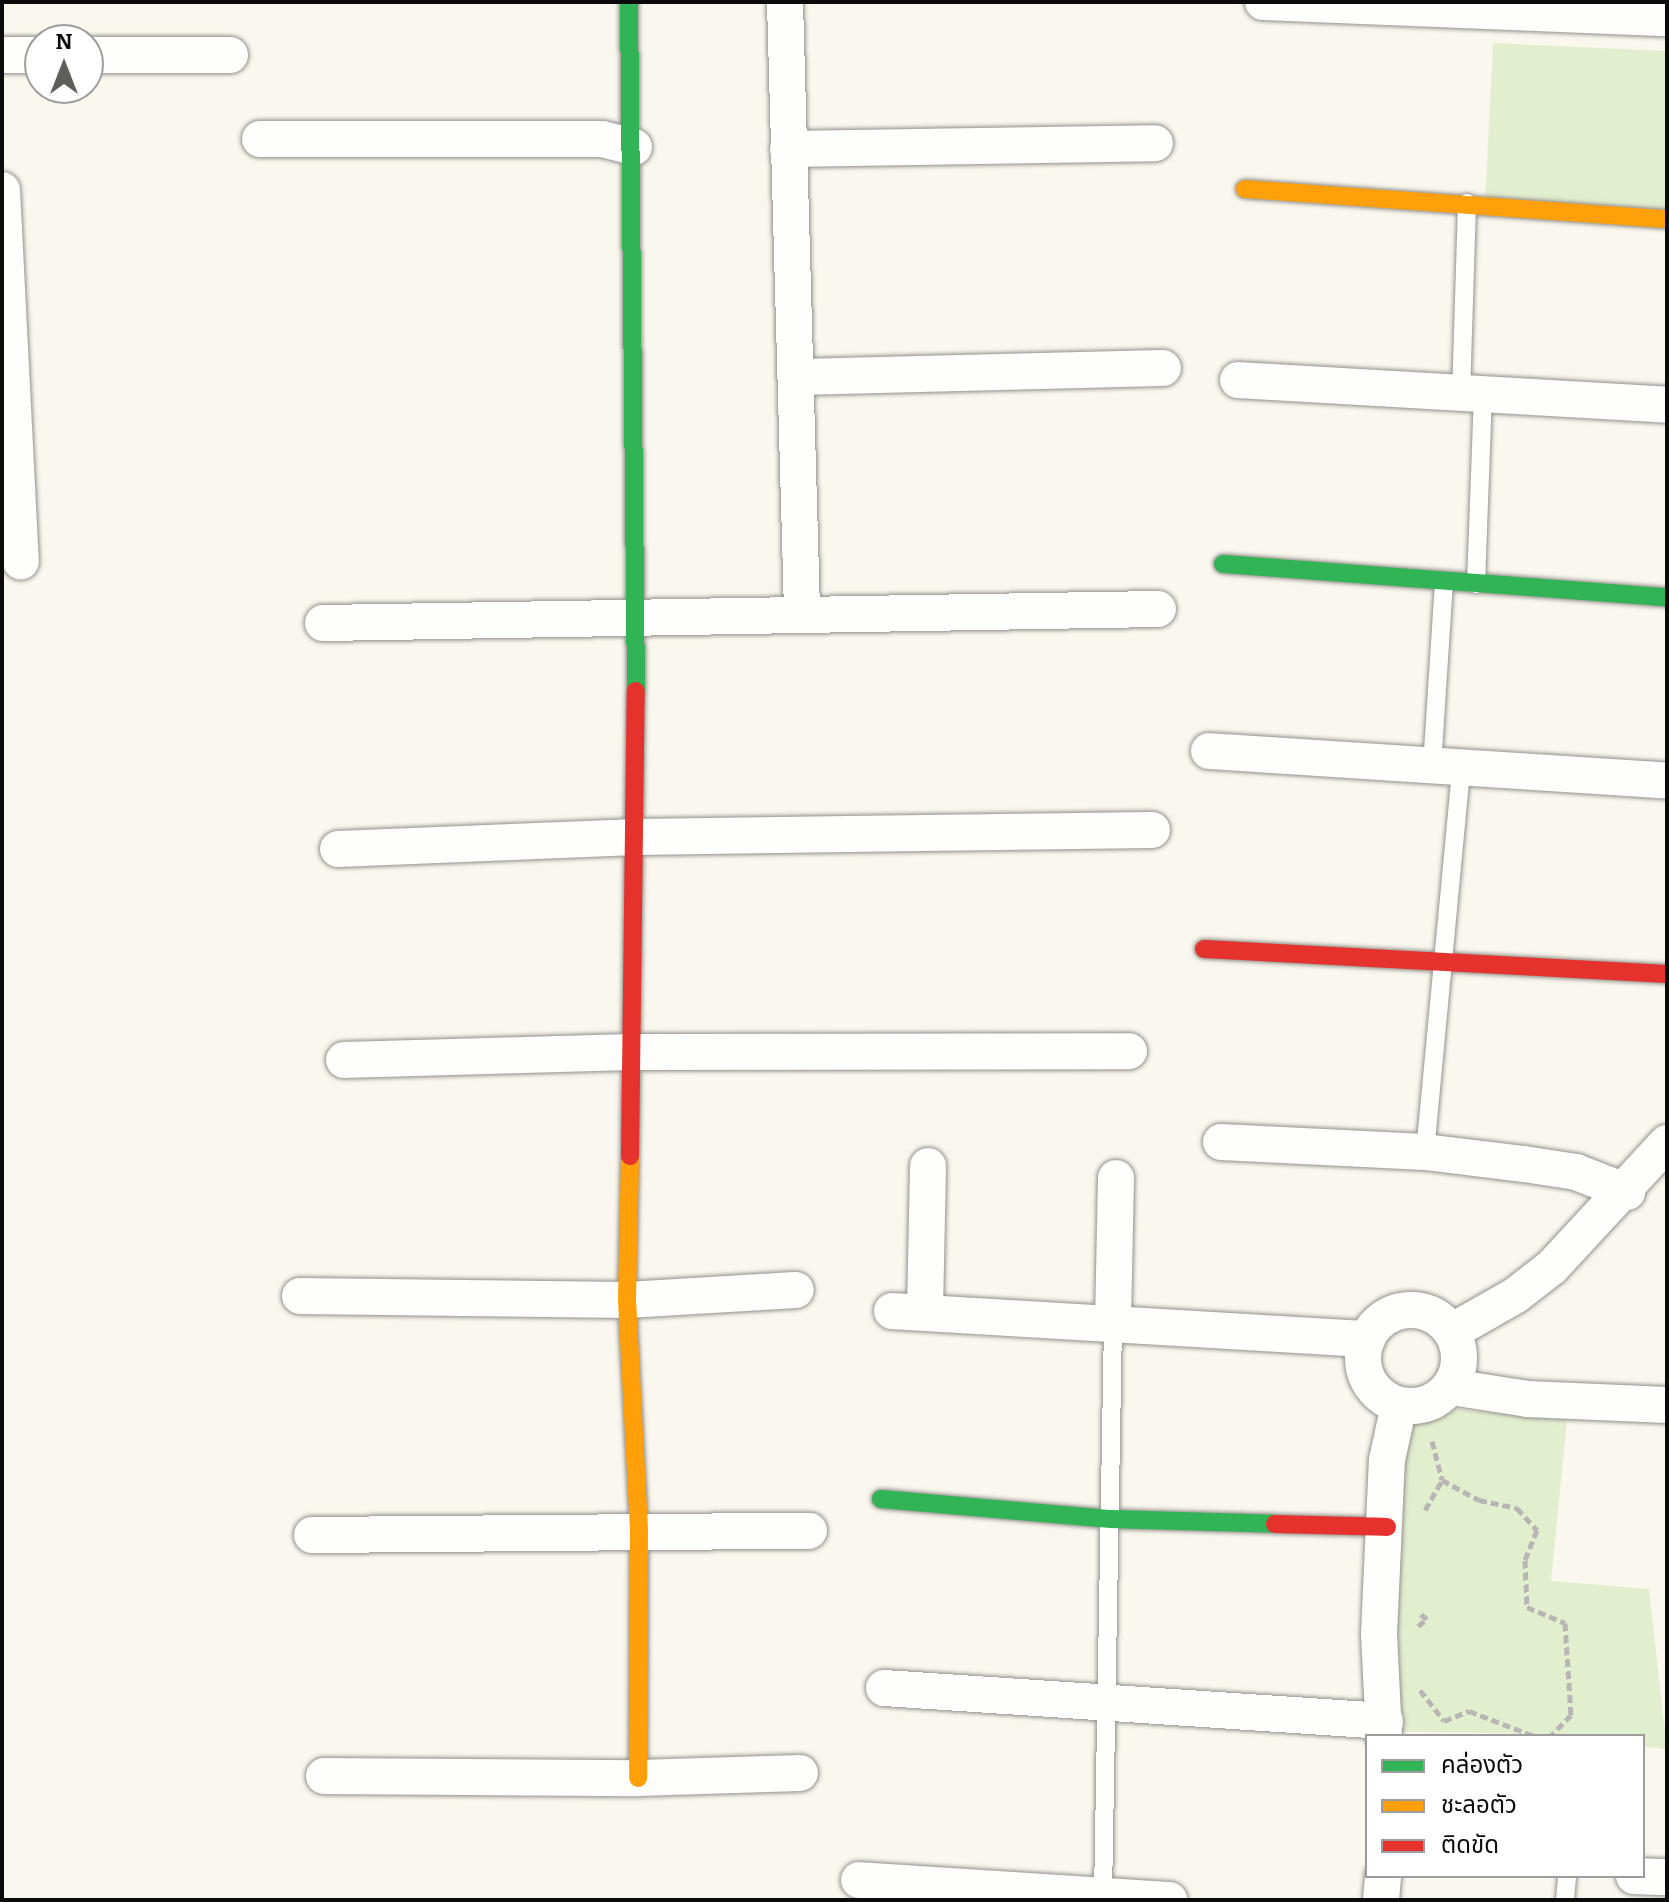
<!DOCTYPE html>
<html>
<head>
<meta charset="utf-8">
<style>
	body { margin:0 }
	#map { position:relative; width:1669px; height:1902px; overflow:hidden; background:#faf7ee; font-family:Bitter,"Noto Sans Thai",serif }
	div>[style] { position:absolute }
	.green>* { inset:0; background:#e2efce }
	.path>* { height:5px; margin-top:-2.5px; transform-origin:0; background:repeating-linear-gradient(90deg,#b7b6b5 0 8px,transparent 0 12px) }
	.roads { filter:drop-shadow(0 0 2px #93918d) drop-shadow(0 0 2px #93918d) }
	.lane>* { height:18px; margin:-9px; padding:0 9px; transform-origin:9px; border-radius:9px; background:#fefefc }
	.street>* { height:36px; margin:-18px; padding:0 18px; transform-origin:18px; border-radius:18px; background:#fefefc }
	.street>.ring { margin:-18px; padding:0; box-sizing:content-box; background:none; border:36px solid #fefefc; border-radius:50% }
	.fast>* { height:18px; margin:-9px; padding:0 9px; transform-origin:9px; border-radius:9px; background:#30b455 }
	.slow>* { height:18px; margin:-9px; padding:0 9px; transform-origin:9px; border-radius:9px; background:#ff9f0a }
	.jam>* { height:18px; margin:-9px; padding:0 9px; transform-origin:9px; border-radius:9px; background:#e5322d }
	span { translate:-50% -50%; white-space:nowrap; text-align:center; line-height:1.15; -webkit-text-stroke:8px #fff; paint-order:stroke }
	.frame { position:absolute; inset:0; border:4px solid #0b0b0b; pointer-events:none }
	.legend { position:absolute; left:1365px; top:1734px; width:280px; height:144px; box-sizing:border-box; background:#fff; border:2px solid #9d9d9d; margin:0; padding:10px 14px; list-style:none; font-size:24px; color:#0b0b0b }
	.legend li { display:flex; align-items:center; gap:16px; height:40px }
	.legend b { width:40px; border:2px solid #9d9d9d }
	.north { position:absolute; left:24px; top:24px; width:80px; height:80px; box-sizing:border-box; background:#fff; border:2px solid #9d9d9d; border-radius:50%; rotate:0deg; font-size:22px; font-weight:700; line-height:32px; text-align:center; color:#0b0b0b }
	.north::after { content:''; display:block; margin:auto; width:28px; height:36px; background:#5f5e5a; clip-path:polygon(50% 0,100% 100%,50% 72%,0 100%) }
</style>
</head>
<body>
<div id="map">
	<div class="green">
		<i style="clip-path:polygon(1493px 43px,1667px 51px,1667px 214px,1485px 205px)"></i>
		<i style="clip-path:polygon(1427px 1407px,1567px 1420px,1551px 1581px,1649px 1589px,1667px 1749px,1643px 1747px,1643px 1736px,1368px 1731px,1381px 1450px)"></i>
	</div>
	<div class="path">
		<i style="left:1432px;top:1441px;width:40px;rotate:75.6deg"></i>
		<i style="left:1442px;top:1480px;width:42px;rotate:28.4deg"></i>
		<i style="left:1479px;top:1500px;width:39px;rotate:12deg"></i>
		<i style="left:1517px;top:1508px;width:30px;rotate:48deg"></i>
		<i style="left:1537px;top:1530px;width:32px;rotate:112deg"></i>
		<i style="left:1525px;top:1560px;width:47px;rotate:87.6deg"></i>
		<i style="left:1527px;top:1607px;width:41px;rotate:22.8deg"></i>
		<i style="left:1565px;top:1623px;width:92px;rotate:86.3deg"></i>
		<i style="left:1571px;top:1715px;width:29px;rotate:134deg"></i>
		<i style="left:1425px;top:1510px;width:34px;rotate:-60deg"></i>
		<i style="left:1418px;top:1626px;width:11px;rotate:-38deg"></i>
		<i style="left:1427px;top:1619px;width:11px;rotate:-142deg"></i>
		<i style="left:1420px;top:1690px;width:39px;rotate:52deg"></i>
		<i style="left:1444px;top:1721px;width:27px;rotate:-22deg"></i>
		<i style="left:1469px;top:1711px;width:70px;rotate:21deg"></i>
	</div>
	<div class="roads">
		<div class="lane">
			<i style="left:1461px;top:395px;width:192px;rotate:-88.2deg"></i>
			<i style="left:1476px;top:584px;width:188px;rotate:-87.9deg"></i>
			<i style="left:1432px;top:767px;width:187px;rotate:-86.3deg"></i>
			<i style="left:1425px;top:1152px;width:385px;rotate:-84.6deg"></i>
			<i style="left:1103px;top:1896px;width:575px;rotate:-89deg"></i>
			<i style="left:1565px;top:1900px;width:24px;rotate:-85deg"></i>
		</div>
		<div class="street">
			<i style="left:785px;top:2px;width:609px;rotate:88.4deg"></i>
			<i style="left:1263px;top:2px;width:404px;rotate:2.3deg"></i>
			<i style="left:2px;top:55px;width:38px"></i>
			<i style="left:88px;top:55px;width:142px"></i>
			<i style="left:260px;top:139px;width:342px"></i>
			<i style="left:602px;top:139px;width:33px;rotate:14deg"></i>
			<i style="left:788px;top:149px;width:367px;rotate:-0.9deg"></i>
			<i style="left:2px;top:190px;width:372px;rotate:87.1deg"></i>
			<i style="left:797px;top:377px;width:366px;rotate:-1.4deg"></i>
			<i style="left:1238px;top:380px;width:430px;rotate:3.3deg"></i>
			<i style="left:323px;top:623px;width:835px;rotate:-0.96deg"></i>
			<i style="left:1209px;top:751px;width:459px;rotate:3.7deg"></i>
			<i style="left:338px;top:849px;width:298px;rotate:-2.3deg"></i>
			<i style="left:636px;top:837px;width:516px;rotate:-0.78deg"></i>
			<i style="left:344px;top:1060px;width:287px;rotate:-1.6deg"></i>
			<i style="left:631px;top:1052px;width:498px;rotate:-0.1deg"></i>
			<i style="left:1221px;top:1142px;width:204px;rotate:2.8deg"></i>
			<i style="left:1425px;top:1152px;width:100px;rotate:6.9deg"></i>
			<i style="left:1524px;top:1164px;width:53px;rotate:8.7deg"></i>
			<i style="left:1576px;top:1172px;width:55px;rotate:21.4deg"></i>
			<i style="left:300px;top:1296px;width:327px;rotate:0.7deg"></i>
			<i style="left:627px;top:1300px;width:169px;rotate:-3.4deg"></i>
			<i class="ring" style="left:1363px;top:1310px;width:60px;height:60px"></i>
			<i style="left:892px;top:1311px;width:476px;rotate:3.4deg"></i>
			<i style="left:925px;top:1311px;width:145px;rotate:-88.8deg"></i>
			<i style="left:1113px;top:1321px;width:143px;rotate:-88.8deg"></i>
			<i style="left:1453px;top:1331px;width:73px;rotate:-29.7deg"></i>
			<i style="left:1516px;top:1295px;width:46px;rotate:-37.9deg"></i>
			<i style="left:1552px;top:1267px;width:169px;rotate:-47.2deg"></i>
			<i style="left:1451px;top:1387px;width:78px;rotate:8.9deg"></i>
			<i style="left:1528px;top:1399px;width:139px;rotate:2.5deg"></i>
			<i style="left:312px;top:1535px;width:497px;rotate:-0.5deg"></i>
			<i style="left:884px;top:1688px;width:502px;rotate:3.77deg"></i>
			<i style="left:1384px;top:1736px;width:102px;rotate:-92.8deg"></i>
			<i style="left:1379px;top:1634px;width:174px;rotate:-87.4deg"></i>
			<i style="left:1387px;top:1460px;width:56px;rotate:-77.7deg"></i>
			<i style="left:324px;top:1776px;width:314px;rotate:0.4deg"></i>
			<i style="left:638px;top:1778px;width:162px;rotate:-1.8deg"></i>
			<i style="left:1634px;top:1876px;width:33px;rotate:2deg"></i>
			<i style="left:859px;top:1880px;width:311px;rotate:3.7deg"></i>
			<i style="left:1381px;top:1900px;width:24px;rotate:-85deg"></i>
		</div>
		<div class="fast">
			<i style="left:629px;top:2px;width:689px;rotate:89.42deg"></i>
			<i style="left:1223px;top:564px;width:445px;rotate:4.3deg"></i>
			<i style="left:881px;top:1499px;width:231px;rotate:5deg"></i>
			<i style="left:1111px;top:1519px;width:164px;rotate:1.7deg"></i>
		</div>
		<div class="slow">
			<i style="left:1245px;top:189px;width:423px;rotate:4.1deg"></i>
			<i style="left:630px;top:1156px;width:144px;rotate:91.2deg"></i>
			<i style="left:627px;top:1300px;width:231px;rotate:87deg"></i>
			<i style="left:639px;top:1531px;width:247px;rotate:90.2deg"></i>
		</div>
		<div class="jam">
			<i style="left:1204px;top:949px;width:464px;rotate:3.1deg"></i>
			<i style="left:630px;top:1156px;width:465px;rotate:-89.3deg"></i>
			<i style="left:1275px;top:1524px;width:112px;rotate:1.5deg"></i>
		</div>
	</div>
	<div class="frame"></div>
	<ul class="legend">
	<li><b style="height:10px;background:#30b455"></b>คล่องตัว</li>
	<li><b style="height:10px;background:#ff9f0a"></b>ชะลอตัว</li>
	<li><b style="height:10px;background:#e5322d"></b>ติดขัด</li>
	</ul>
	<div class="north">N</div>
</div>
</body>
</html>
